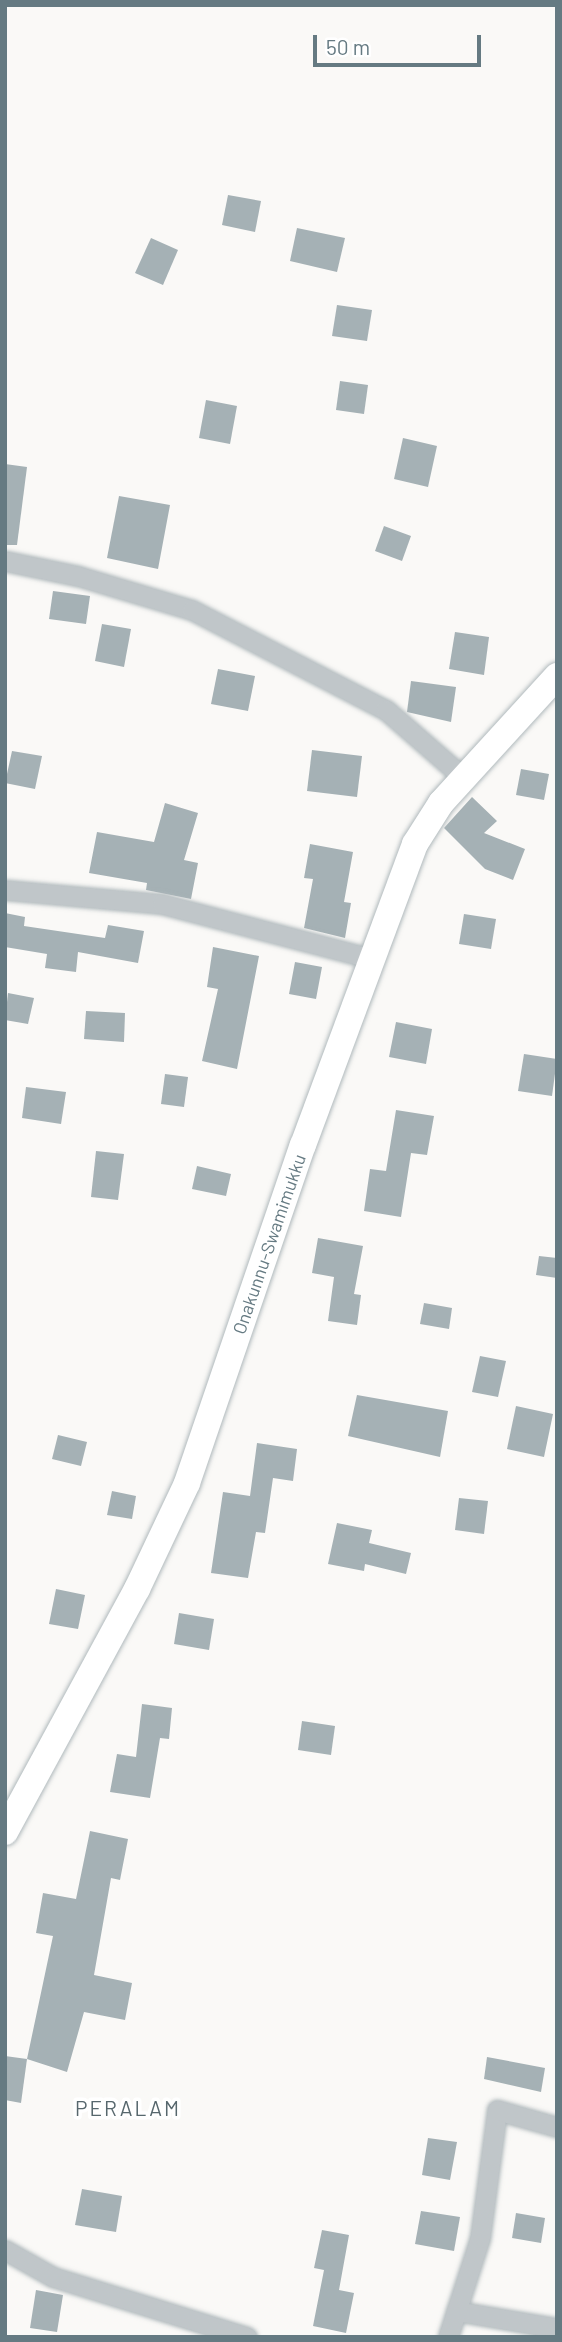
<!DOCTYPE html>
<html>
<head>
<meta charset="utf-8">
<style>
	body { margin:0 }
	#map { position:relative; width:562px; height:2342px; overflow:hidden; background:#faf9f7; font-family:Barlow,sans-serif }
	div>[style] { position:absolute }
	.building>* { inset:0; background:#a5b1b5 }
	.roads { filter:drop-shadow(0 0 2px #b0b9bc) drop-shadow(0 0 2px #b0b9bc) }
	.street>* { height:19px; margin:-9.5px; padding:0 9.5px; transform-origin:9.5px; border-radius:9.5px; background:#c0c6c9 }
	.secondary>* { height:26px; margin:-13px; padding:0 13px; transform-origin:13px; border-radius:13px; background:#fff }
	span { translate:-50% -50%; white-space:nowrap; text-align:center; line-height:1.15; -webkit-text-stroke:7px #fff; paint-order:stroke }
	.street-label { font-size:18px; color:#657a82 }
	.quarter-label { font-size:21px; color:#57676d; letter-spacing:2px }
	.frame { position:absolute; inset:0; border:7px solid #657a82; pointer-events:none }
	.scale { position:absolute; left:313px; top:35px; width:168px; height:32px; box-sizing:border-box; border:4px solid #657a82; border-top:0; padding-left:9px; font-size:21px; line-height:24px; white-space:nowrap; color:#657a82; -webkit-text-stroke:5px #fff; paint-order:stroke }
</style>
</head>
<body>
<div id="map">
	<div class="building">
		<i style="clip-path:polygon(228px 195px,261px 201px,255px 232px,222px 225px)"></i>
		<i style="clip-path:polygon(297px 228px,345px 238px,337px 272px,290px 261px)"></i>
		<i style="clip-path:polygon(151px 238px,178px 250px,163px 285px,135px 273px)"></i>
		<i style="clip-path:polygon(337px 305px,372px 310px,367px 341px,332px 336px)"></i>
		<i style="clip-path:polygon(340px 381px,368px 385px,364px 414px,336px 410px)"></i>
		<i style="clip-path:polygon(206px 400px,237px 406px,230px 444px,199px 438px)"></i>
		<i style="clip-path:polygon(403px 438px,437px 446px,428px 487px,394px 479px)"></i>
		<i style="clip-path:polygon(5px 464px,27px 467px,17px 545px,5px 545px)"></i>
		<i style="clip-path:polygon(119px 496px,170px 505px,158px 569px,107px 558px)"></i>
		<i style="clip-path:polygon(384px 526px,411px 536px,402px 561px,375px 551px)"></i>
		<i style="clip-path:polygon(53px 591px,90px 596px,86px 624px,49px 619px)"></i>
		<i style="clip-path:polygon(102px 624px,131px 629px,124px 667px,95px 661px)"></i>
		<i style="clip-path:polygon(455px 632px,489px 637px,484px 675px,449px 669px)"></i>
		<i style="clip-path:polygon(218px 669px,255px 676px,248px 711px,211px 704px)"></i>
		<i style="clip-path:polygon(411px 681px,456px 687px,451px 722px,407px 712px)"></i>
		<i style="clip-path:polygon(312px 750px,362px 756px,357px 797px,307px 791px)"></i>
		<i style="clip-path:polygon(12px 751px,42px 756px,35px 789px,5px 783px)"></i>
		<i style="clip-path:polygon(521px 769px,549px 774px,544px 800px,516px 795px)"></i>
		<i style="clip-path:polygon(472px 797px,497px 821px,484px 833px,525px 849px,513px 880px,485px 869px,444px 828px)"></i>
		<i style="clip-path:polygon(165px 803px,198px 813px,184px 860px,198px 863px,191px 899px,146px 890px,147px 883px,89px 873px,97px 832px,154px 842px)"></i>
		<i style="clip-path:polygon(310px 844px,353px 852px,344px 902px,351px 903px,345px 938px,304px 928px,313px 879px,304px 878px)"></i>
		<i style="clip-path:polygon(5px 913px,25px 917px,24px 926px,105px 938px,108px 925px,144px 931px,138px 963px,78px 952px,76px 972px,45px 968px,47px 954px,5px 947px)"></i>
		<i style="clip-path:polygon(464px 914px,496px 919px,491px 949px,459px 944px)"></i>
		<i style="clip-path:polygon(213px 947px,259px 956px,237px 1069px,202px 1061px,218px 989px,207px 987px)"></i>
		<i style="clip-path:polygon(295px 962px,322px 967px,316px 999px,289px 994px)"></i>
		<i style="clip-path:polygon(8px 993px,34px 998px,28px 1024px,5px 1020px)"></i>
		<i style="clip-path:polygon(86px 1011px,125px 1013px,124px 1042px,84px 1039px)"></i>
		<i style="clip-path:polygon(396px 1022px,432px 1029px,426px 1064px,389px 1057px)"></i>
		<i style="clip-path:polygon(524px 1054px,557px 1059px,552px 1096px,518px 1091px)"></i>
		<i style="clip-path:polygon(165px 1074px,188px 1077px,184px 1107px,161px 1104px)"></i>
		<i style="clip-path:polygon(26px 1087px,66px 1092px,61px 1124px,22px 1118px)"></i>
		<i style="clip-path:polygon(396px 1110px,434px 1116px,427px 1155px,411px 1153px,401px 1217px,364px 1211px,370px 1169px,386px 1171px)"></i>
		<i style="clip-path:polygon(96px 1151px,124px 1154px,118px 1200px,91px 1197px)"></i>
		<i style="clip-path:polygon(197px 1166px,231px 1174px,226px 1196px,192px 1189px)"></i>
		<i style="clip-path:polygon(318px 1238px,363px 1246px,354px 1294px,361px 1295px,357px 1325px,328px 1321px,334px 1277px,312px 1273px)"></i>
		<i style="clip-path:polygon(539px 1256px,557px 1258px,557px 1278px,536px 1275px)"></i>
		<i style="clip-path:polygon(424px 1303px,452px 1308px,449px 1329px,420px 1324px)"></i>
		<i style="clip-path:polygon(480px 1356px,506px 1361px,498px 1397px,472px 1392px)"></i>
		<i style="clip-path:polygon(357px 1395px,448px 1411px,440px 1457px,348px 1436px)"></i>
		<i style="clip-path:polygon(516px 1406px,553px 1414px,544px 1457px,507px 1449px)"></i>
		<i style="clip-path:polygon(58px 1435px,87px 1442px,81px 1466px,52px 1459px)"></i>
		<i style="clip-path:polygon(257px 1443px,297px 1449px,293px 1481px,273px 1478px,265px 1533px,256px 1532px,248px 1578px,211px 1573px,223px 1492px,250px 1496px)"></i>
		<i style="clip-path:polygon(112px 1491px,136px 1496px,132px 1519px,107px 1515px)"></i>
		<i style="clip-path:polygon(459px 1498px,488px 1501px,484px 1534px,455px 1530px)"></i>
		<i style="clip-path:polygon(337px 1523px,372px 1530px,369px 1543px,411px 1553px,406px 1574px,365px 1564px,364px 1571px,328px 1564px)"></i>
		<i style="clip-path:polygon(56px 1589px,85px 1595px,78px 1629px,49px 1624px)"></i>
		<i style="clip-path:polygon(179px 1613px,214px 1619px,209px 1650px,174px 1644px)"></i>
		<i style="clip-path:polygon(142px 1704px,172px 1708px,169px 1739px,160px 1738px,150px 1798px,110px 1792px,117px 1754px,136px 1757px)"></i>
		<i style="clip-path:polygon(302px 1721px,335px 1726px,331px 1755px,298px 1750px)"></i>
		<i style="clip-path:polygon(90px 1831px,128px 1839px,120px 1880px,111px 1878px,94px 1975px,132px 1983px,125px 2020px,84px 2012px,67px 2072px,27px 2059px,53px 1936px,36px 1933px,43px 1893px,76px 1899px)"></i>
		<i style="clip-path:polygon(5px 2056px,27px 2059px,21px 2103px,5px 2100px)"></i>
		<i style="clip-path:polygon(487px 2057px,545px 2068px,541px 2092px,484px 2079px)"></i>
		<i style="clip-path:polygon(428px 2138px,457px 2142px,450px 2180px,422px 2175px)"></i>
		<i style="clip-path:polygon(82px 2189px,122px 2196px,116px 2232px,75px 2225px)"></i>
		<i style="clip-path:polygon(421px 2211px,460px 2217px,454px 2251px,415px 2244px)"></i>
		<i style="clip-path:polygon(516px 2213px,545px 2218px,541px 2243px,512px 2238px)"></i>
		<i style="clip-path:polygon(322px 2230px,349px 2235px,339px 2290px,354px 2293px,346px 2333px,313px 2326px,324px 2270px,314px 2268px)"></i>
		<i style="clip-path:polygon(36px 2290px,63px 2295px,57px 2332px,30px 2328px)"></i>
	</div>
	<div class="roads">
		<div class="street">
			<i style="left:5px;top:561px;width:75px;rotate:11.6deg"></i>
			<i style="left:78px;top:576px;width:119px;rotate:16.6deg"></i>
			<i style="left:192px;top:610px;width:218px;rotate:27.3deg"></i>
			<i style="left:386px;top:710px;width:105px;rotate:41.1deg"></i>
			<i style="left:5px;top:890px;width:158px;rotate:5.1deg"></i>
			<i style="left:162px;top:904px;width:215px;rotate:14.6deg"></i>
			<i style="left:5px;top:2250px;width:55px;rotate:29.4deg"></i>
			<i style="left:53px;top:2277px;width:203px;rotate:17.2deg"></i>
			<i style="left:456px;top:2311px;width:102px;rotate:9.6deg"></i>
			<i style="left:448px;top:2337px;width:104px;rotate:-72.1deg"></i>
			<i style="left:480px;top:2238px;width:129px;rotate:-82.4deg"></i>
			<i style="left:497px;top:2110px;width:62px;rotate:15.8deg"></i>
		</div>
		<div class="secondary">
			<i style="left:5px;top:1832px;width:277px;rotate:-61.5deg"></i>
			<i style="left:137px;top:1589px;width:117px;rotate:-64.7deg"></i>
			<i style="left:187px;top:1483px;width:357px;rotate:-71.1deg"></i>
			<i style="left:303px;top:1145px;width:321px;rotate:-69.6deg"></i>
			<i style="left:415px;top:844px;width:49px;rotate:-57.6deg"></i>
			<i style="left:441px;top:803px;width:172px;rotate:-47.6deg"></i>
		</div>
	</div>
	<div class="street-label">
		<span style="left:269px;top:1244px;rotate:-71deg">Onakunnu-Swamimukku</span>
	</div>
	<div class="quarter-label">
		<span style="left:128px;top:2108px">PERALAM</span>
	</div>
	<div class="frame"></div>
	<div class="scale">50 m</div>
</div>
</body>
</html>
